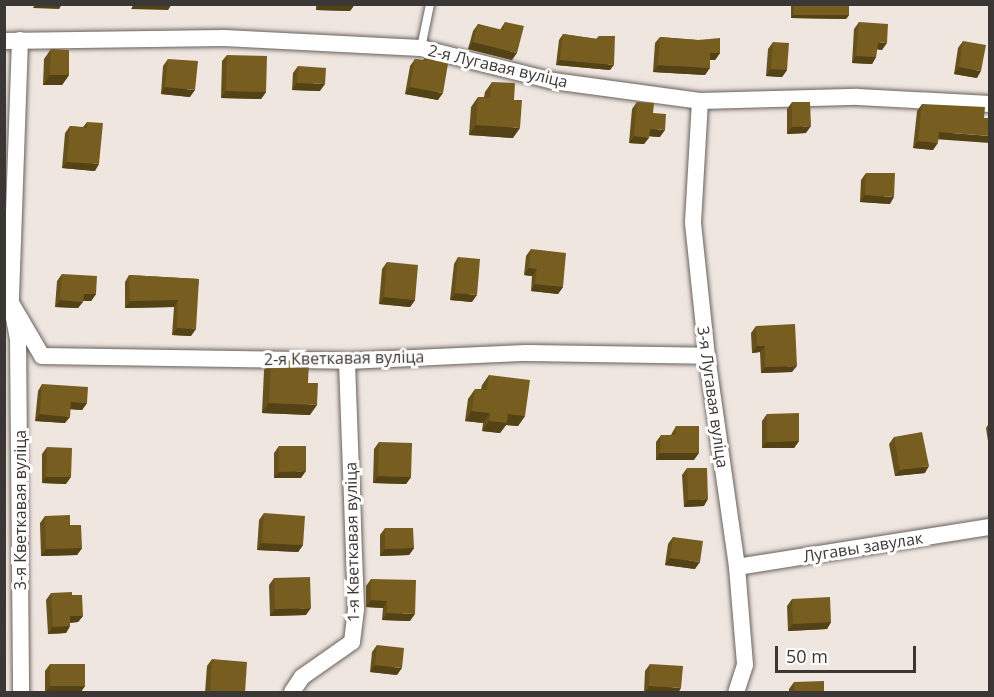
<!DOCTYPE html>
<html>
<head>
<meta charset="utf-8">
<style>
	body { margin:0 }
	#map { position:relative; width:994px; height:697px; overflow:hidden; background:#efe6e0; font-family:"Open Sans",sans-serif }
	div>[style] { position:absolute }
	.roads { filter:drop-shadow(0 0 2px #68615c) drop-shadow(0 0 2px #68615c) }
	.service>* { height:8px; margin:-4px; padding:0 4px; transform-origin:4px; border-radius:4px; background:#fff }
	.minor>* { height:16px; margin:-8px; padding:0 8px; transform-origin:8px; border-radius:8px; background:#fff }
	.wall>* { inset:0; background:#66511c }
	.shaded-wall>* { inset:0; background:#534216 }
	.building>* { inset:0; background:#775e20 }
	span { translate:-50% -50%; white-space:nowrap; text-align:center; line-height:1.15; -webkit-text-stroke:6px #fff; paint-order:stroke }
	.street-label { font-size:16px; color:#3b3735 }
	.frame { position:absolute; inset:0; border:6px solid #3b3735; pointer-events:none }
	.scale { position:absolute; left:775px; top:646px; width:141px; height:27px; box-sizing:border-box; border:3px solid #3b3735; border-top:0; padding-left:8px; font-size:18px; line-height:21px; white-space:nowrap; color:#3b3735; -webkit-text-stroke:4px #fff; paint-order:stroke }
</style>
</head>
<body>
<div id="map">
	<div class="roads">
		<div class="service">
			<i style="left:421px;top:48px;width:45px;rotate:-78.4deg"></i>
		</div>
		<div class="minor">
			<i style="left:20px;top:40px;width:263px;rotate:92deg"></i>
			<i style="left:11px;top:303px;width:36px;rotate:79deg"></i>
			<i style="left:18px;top:338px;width:354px;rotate:89.5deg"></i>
			<i style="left:4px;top:41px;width:220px;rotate:-0.8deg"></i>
			<i style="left:224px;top:38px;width:197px;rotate:2.9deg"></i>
			<i style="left:421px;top:48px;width:136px;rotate:14deg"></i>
			<i style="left:553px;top:81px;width:148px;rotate:7.7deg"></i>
			<i style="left:700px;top:101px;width:158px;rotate:-1.5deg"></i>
			<i style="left:858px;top:97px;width:132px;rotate:3deg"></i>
			<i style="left:700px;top:101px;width:122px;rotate:93.3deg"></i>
			<i style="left:693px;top:223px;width:134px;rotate:84deg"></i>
			<i style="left:707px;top:356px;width:213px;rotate:81.9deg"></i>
			<i style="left:737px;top:567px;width:98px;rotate:85.3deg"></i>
			<i style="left:745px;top:665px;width:28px;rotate:108deg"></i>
			<i style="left:11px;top:303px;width:61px;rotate:59.7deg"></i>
			<i style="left:42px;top:356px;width:305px;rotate:0.9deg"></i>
			<i style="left:347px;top:361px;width:179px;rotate:-2.6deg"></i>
			<i style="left:526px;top:353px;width:181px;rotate:0.9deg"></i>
			<i style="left:737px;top:567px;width:256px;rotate:-9deg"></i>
			<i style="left:292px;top:692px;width:18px;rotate:-56deg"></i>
			<i style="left:302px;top:677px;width:61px;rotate:-35deg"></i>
			<i style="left:352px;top:642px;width:34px;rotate:-83deg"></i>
			<i style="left:356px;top:608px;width:247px;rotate:-92.1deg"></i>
		</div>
	</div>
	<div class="wall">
		<i style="clip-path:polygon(316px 4px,355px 4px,350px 11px,316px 10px)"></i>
		<i style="clip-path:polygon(791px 4px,849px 4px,849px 15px,846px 19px,791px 18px)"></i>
		<i style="clip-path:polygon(505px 22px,512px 60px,468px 49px,473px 31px,478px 24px,500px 30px)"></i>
		<i style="clip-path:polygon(859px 22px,882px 50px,877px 49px,876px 57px,872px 64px,852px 63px,854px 29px)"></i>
		<i style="clip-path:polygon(563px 34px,596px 39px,599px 36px,610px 70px,556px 65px,559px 40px)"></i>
		<i style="clip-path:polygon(660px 37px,698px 40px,720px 53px,715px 60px,710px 60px,705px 75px,653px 72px,655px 43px)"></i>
		<i style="clip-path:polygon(963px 41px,977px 78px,954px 74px,958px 48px)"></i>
		<i style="clip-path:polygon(773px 42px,787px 70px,782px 77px,766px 76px,768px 49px)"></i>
		<i style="clip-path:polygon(51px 49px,69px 75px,62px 85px,43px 85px,44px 59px)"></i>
		<i style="clip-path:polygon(428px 54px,438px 100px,405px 94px,410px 66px,415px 59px,423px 60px)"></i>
		<i style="clip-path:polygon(227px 55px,266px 92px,261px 99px,221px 98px,222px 61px)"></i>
		<i style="clip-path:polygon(168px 59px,190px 97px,161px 94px,163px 66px)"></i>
		<i style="clip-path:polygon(298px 66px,320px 91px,292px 90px,293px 73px)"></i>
		<i style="clip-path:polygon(492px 82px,514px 100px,513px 138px,469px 135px,471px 107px,478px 97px,484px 97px,485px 92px)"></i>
		<i style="clip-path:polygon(637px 102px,653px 113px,660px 137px,649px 136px,644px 144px,629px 143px,632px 109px)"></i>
		<i style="clip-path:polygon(792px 102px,806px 133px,787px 134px,787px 109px)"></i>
		<i style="clip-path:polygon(922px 104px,984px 118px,938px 139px,933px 150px,913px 148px,917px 111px)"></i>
		<i style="clip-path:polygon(87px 122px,95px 171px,62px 168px,65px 133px,70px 126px,83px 127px)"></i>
		<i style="clip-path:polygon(866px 173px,890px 204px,860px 202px,861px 180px)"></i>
		<i style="clip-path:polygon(531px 249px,563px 287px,558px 294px,531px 291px,532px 276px,524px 275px,526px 256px)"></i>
		<i style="clip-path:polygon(458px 257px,472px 302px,450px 300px,454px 264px)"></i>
		<i style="clip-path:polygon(387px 262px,415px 300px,410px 307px,379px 304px,382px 269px)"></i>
		<i style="clip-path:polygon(62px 274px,96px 294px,91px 301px,83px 301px,78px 308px,55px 307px,57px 281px)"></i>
		<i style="clip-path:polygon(129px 275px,199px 279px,191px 336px,172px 335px,174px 307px,125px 308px,125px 282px)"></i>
		<i style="clip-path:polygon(756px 326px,792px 372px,761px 373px,760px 352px,752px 353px,751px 333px)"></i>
		<i style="clip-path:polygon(271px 360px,308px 383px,310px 415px,262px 413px,264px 370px)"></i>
		<i style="clip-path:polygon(489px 375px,525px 416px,518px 426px,506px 425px,500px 433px,482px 431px,483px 423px,465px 421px,468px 399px,475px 389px,481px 389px,482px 385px)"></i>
		<i style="clip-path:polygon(42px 384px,87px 403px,82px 410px,70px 409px,65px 423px,35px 421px,38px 391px)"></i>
		<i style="clip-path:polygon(767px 414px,799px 441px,794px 448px,762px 448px,762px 421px)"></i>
		<i style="clip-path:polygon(990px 422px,990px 454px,986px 428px)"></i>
		<i style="clip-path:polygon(676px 426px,694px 460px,656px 460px,656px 442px,661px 435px,671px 435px,672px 433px)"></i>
		<i style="clip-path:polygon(894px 437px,925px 473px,895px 476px,889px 444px)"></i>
		<i style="clip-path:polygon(379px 442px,411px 477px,406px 484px,373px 483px,374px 449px)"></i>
		<i style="clip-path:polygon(279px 446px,301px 478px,274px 478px,274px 453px)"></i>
		<i style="clip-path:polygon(47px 447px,66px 484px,42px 483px,42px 454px)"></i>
		<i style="clip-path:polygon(687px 468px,704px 506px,684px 507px,682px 475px)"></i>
		<i style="clip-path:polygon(264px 513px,303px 545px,298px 552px,257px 550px,259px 520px)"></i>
		<i style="clip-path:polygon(45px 516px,70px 525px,82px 548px,77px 555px,41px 556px,40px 523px)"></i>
		<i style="clip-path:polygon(385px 528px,414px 548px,409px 555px,380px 556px,380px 535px)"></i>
		<i style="clip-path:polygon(673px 537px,695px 569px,665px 565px,668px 544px)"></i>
		<i style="clip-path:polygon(274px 578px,306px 615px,270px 616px,269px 585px)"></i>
		<i style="clip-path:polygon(371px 579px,410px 621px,382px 620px,383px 608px,366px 607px,366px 586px)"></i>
		<i style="clip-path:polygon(51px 593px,72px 595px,83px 616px,78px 622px,70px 623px,70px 626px,66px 633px,48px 634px,46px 600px)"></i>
		<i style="clip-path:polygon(792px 599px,831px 622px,827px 629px,788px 631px,787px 606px)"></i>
		<i style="clip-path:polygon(377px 645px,397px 675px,370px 672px,372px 652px)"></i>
		<i style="clip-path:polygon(212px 659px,245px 693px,205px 693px,207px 666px)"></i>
		<i style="clip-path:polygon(50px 664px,85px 686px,80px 693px,45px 693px,45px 671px)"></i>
		<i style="clip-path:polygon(650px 664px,678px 693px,644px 693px,645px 671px)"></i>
		<i style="clip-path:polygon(794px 682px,824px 693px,789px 693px,789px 689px)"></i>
	</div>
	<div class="shaded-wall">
		<i style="clip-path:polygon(35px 4px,62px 4px,59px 9px,33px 8px)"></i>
		<i style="clip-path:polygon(134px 4px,172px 4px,168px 10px,131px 9px)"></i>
		<i style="clip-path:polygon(320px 4px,355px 4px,350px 11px,316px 10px)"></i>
		<i style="clip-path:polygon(794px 15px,849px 15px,846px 19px,791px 18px)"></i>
		<i style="clip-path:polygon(473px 42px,517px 53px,512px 60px,468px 49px)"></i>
		<i style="clip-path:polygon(878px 42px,887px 43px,882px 50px,873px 49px)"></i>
		<i style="clip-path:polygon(710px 53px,720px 53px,715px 60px,705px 60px)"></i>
		<i style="clip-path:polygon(856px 56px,876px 57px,872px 64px,852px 63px)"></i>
		<i style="clip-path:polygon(560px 60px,614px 65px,610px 70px,556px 65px)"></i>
		<i style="clip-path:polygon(658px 65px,710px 68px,705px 75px,653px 72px)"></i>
		<i style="clip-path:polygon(959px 67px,981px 71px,977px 78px,954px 74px)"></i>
		<i style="clip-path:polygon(771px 69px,787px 70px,782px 77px,766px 76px)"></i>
		<i style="clip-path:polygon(50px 75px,69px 75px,62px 85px,43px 85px)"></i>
		<i style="clip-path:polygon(297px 83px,325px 84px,320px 91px,292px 90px)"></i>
		<i style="clip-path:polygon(165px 87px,195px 90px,190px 97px,161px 94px)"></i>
		<i style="clip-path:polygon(410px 87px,443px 93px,438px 100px,405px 94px)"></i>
		<i style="clip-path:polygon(226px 91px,266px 92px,261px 99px,221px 98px)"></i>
		<i style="clip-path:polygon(476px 125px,520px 128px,513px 138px,469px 135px)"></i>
		<i style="clip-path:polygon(811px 126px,806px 133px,787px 134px,792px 127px)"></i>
		<i style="clip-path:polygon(650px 129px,665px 130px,660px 137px,645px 136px)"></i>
		<i style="clip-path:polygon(939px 132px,990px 136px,990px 143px,934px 139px)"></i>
		<i style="clip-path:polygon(634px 136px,649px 138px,644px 144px,629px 143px)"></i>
		<i style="clip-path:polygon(918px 141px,938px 143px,933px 150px,913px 148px)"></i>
		<i style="clip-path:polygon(67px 162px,99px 164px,95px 171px,62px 168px)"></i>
		<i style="clip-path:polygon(865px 195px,894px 197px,890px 204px,860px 202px)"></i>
		<i style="clip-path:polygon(529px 268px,537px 269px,532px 276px,524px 275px)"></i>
		<i style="clip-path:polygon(535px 284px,563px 287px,558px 294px,531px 291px)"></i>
		<i style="clip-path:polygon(455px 293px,477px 295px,472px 302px,450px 300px)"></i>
		<i style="clip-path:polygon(84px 294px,96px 294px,91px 301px,79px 300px)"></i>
		<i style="clip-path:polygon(384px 297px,415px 300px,410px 307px,379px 304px)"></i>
		<i style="clip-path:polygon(60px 300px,83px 302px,78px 308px,55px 307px)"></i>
		<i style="clip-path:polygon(178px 300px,174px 307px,125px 308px,130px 301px)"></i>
		<i style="clip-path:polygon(177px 328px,196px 329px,191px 336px,172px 335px)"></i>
		<i style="clip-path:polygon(757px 346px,765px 346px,760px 352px,752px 353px)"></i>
		<i style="clip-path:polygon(797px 366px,792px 372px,761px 373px,765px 367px)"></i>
		<i style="clip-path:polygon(71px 402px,87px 403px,82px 410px,66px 409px)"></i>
		<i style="clip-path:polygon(269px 403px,317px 405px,310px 415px,262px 413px)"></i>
		<i style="clip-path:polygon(472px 411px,490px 413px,483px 423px,465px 421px)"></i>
		<i style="clip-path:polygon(40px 414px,70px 417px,65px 423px,35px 421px)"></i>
		<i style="clip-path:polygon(508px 414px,525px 416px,518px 426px,506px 425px,500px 433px,482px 431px,489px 421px)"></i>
		<i style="clip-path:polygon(799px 441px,794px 448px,762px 448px,767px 442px)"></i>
		<i style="clip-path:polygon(660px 453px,699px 453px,694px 460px,656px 460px)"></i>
		<i style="clip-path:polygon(929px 466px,925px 473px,895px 476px,900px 470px)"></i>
		<i style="clip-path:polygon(306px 471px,301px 478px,274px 478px,279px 472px)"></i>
		<i style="clip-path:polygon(378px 476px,411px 477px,406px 484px,373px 483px)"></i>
		<i style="clip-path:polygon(46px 477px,71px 477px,66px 484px,42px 483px)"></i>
		<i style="clip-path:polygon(708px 499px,704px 506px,684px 507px,688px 500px)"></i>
		<i style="clip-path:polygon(262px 543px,303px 545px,298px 552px,257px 550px)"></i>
		<i style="clip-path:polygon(82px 548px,77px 555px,41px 556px,46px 549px)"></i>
		<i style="clip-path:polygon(414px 548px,409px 555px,380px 556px,385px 549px)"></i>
		<i style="clip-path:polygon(670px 558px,700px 562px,695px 569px,665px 565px)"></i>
		<i style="clip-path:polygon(371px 600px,387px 601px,383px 608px,366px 607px)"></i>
		<i style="clip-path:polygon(311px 608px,306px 615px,270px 616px,275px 609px)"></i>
		<i style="clip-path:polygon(387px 613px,415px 614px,410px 621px,382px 620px)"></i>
		<i style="clip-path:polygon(70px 616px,83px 616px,78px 622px,65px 623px)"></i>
		<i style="clip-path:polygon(831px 622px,827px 629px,788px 631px,793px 624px)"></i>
		<i style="clip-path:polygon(70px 626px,66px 633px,48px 634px,53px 627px)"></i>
		<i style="clip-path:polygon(375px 665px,402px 668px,397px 675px,370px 672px)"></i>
		<i style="clip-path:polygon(50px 686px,85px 686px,80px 693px,46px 693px)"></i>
		<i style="clip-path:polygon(649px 686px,681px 688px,678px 693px,645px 693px)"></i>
	</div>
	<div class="building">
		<i style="clip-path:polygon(794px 4px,849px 4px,849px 15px,794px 15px)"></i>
		<i style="clip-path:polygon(505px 22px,524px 26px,517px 53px,473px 42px,478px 24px,503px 30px)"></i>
		<i style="clip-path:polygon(859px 22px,888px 24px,887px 43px,878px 42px,876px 57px,856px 56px)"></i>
		<i style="clip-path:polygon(563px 34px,598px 39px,599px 36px,615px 36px,614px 65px,560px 60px)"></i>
		<i style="clip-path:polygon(660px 37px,698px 40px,720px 38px,720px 53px,710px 53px,710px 68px,658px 65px)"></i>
		<i style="clip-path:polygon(963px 41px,986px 45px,981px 71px,959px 67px)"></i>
		<i style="clip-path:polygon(773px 42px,789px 43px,787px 70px,771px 69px)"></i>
		<i style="clip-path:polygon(51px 49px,69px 50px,69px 75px,50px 75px)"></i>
		<i style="clip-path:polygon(428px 54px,449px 58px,443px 93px,410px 87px,415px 59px,427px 61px)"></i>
		<i style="clip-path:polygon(227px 55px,267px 56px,266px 92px,226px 91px)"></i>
		<i style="clip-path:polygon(168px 59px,198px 61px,195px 90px,165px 87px)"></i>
		<i style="clip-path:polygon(298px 66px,326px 68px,325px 84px,297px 83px)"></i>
		<i style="clip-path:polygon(492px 82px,515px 83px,514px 100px,522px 100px,520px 128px,476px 125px,478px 97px,490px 98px)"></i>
		<i style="clip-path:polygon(637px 102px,654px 103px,653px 113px,666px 114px,665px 130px,650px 129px,649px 138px,634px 136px)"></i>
		<i style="clip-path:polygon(792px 102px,810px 102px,811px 126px,792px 127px)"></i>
		<i style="clip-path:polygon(922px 104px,985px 107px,984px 118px,990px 118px,990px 136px,939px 132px,938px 143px,918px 141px)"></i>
		<i style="clip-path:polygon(87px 122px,103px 123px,99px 164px,67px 162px,70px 126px,87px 128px)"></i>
		<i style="clip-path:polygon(866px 173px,895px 173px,894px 197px,865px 195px)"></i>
		<i style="clip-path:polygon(531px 249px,566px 253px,563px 287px,535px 284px,537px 269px,529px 268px)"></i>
		<i style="clip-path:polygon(458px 257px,480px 259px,477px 295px,455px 293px)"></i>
		<i style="clip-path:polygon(387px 262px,418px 265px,415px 300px,384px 297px)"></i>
		<i style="clip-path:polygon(62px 274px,97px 276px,96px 294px,84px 294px,83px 302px,60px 300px)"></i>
		<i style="clip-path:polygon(129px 275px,199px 279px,196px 329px,177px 328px,178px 300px,130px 301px)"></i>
		<i style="clip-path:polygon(795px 324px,797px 366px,765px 367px,765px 346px,757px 346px,756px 326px)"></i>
		<i style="clip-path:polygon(271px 360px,309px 361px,308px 383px,318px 383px,317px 405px,269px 403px)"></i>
		<i style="clip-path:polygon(489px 375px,530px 380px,525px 416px,508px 414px,507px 423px,489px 421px,490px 413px,472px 411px,475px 389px,487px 390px)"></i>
		<i style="clip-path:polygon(42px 384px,88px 387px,87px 403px,71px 402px,70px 417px,40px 414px)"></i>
		<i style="clip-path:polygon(799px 413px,799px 441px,767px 442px,767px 414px)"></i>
		<i style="clip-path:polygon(676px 426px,699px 426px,699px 453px,660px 453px,661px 435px,676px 435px)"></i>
		<i style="clip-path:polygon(922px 432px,929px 466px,900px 470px,894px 437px)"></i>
		<i style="clip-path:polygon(379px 442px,412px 443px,411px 477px,378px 476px)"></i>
		<i style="clip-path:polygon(279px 446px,306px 446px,306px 471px,279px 472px)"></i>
		<i style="clip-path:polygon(47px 447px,72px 448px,71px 477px,46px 477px)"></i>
		<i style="clip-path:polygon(687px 468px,707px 468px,708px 499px,688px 500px)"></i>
		<i style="clip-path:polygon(264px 513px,305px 516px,303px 545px,262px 543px)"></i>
		<i style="clip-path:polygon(70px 515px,70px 525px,81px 525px,82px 548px,46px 549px,45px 516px)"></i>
		<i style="clip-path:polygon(385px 528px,413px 528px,414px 548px,385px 549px)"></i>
		<i style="clip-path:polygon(673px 537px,703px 541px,700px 562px,670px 558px)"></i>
		<i style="clip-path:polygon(310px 577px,311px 608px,275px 609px,274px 578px)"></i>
		<i style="clip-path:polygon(371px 579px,416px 580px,415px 614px,387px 613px,387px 601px,371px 600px)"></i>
		<i style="clip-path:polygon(72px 592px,72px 595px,82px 595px,83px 616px,70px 616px,70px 626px,53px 627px,51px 593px)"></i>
		<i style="clip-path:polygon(830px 597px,831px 622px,793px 624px,792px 599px)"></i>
		<i style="clip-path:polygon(377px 645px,404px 648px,402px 668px,375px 665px)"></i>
		<i style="clip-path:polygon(212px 659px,247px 662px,245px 693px,210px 692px)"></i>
		<i style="clip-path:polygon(50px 664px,85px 664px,85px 686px,50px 686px)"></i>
		<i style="clip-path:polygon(650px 664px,683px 666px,681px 688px,649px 686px)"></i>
		<i style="clip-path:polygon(824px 681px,824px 693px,795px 693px,794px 682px)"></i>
	</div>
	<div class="street-label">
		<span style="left:498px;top:66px;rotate:13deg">2-я Лугавая вуліца</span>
		<span style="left:344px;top:358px;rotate:-1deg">2-я Кветкавая вуліца</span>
		<span style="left:713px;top:397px;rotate:82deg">3-я Лугавая вуліца</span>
		<span style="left:20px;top:510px;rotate:-90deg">3-я Кветкавая вуліца</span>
		<span style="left:352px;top:542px;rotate:-91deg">1-я Кветкавая вуліца</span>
		<span style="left:863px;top:547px;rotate:-9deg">Лугавы завулак</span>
	</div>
	<div class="frame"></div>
	<div class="scale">50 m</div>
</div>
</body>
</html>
